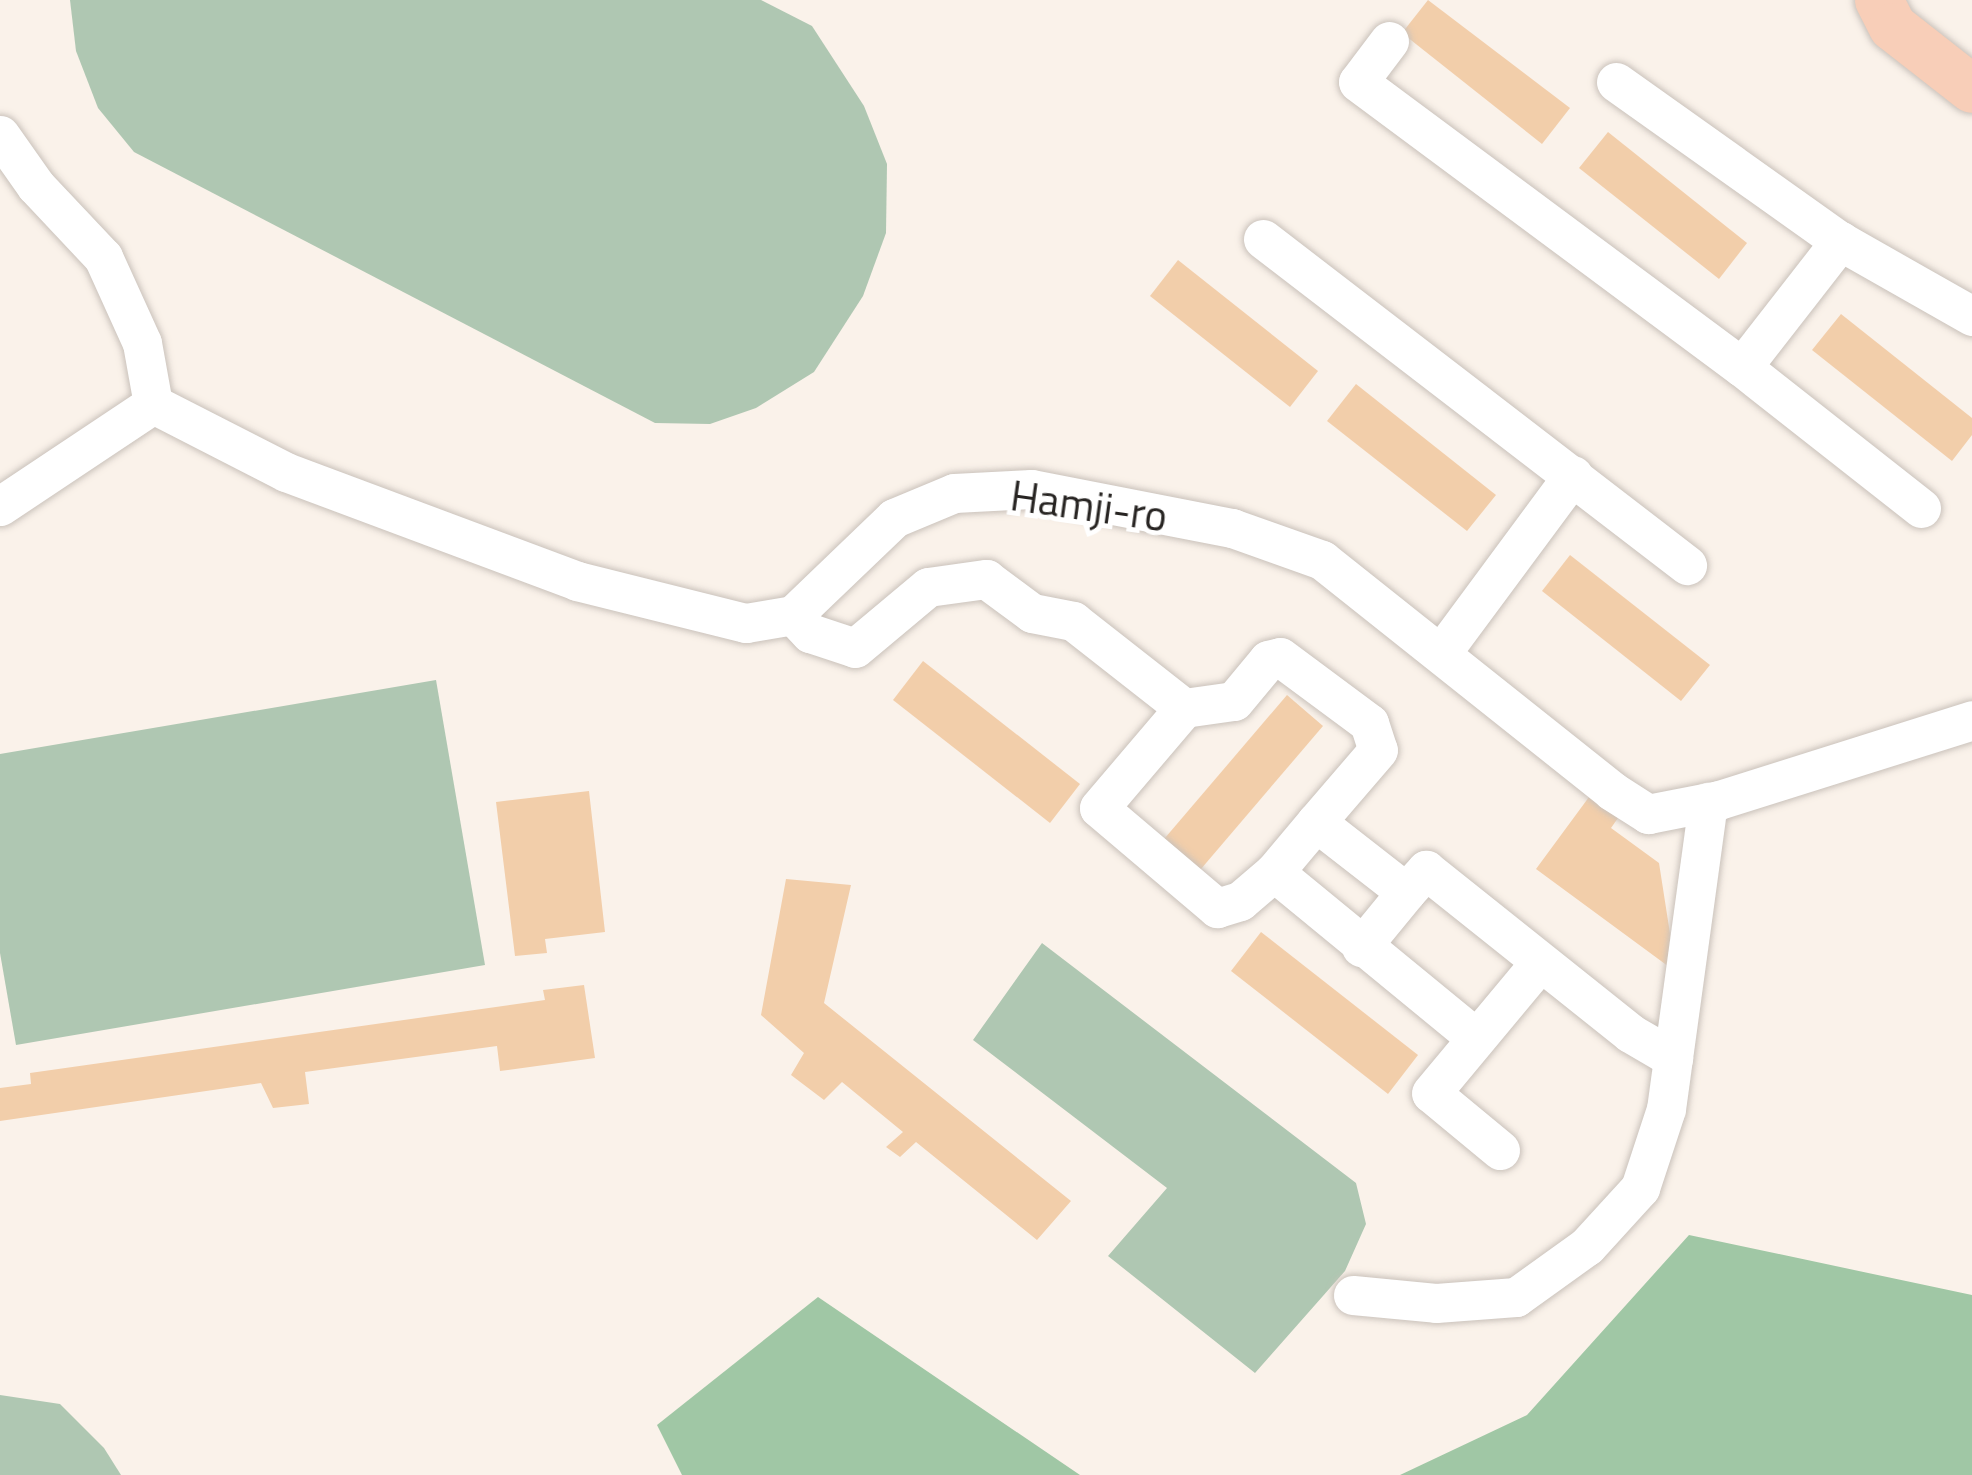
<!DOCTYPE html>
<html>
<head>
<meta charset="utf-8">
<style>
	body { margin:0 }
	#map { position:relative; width:1972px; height:1475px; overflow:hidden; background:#faf2ea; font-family:"Titillium Web",sans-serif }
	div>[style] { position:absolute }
	.green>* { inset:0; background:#afc7b2 }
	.forest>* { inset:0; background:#a0c7a5 }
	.building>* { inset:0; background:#f2ceaa }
	.roads { filter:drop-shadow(0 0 3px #cac2bb) drop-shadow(0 0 3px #cac2bb) }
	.minor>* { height:39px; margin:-19.5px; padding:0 19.5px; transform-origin:19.5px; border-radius:19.5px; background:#fff }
	.major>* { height:48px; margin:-24px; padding:0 24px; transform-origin:24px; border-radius:24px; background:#f8ceb8 }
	span { translate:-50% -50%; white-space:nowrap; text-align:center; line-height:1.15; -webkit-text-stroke:10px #fff; paint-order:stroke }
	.street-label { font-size:42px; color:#272422 }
</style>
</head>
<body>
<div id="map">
	<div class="green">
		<i style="clip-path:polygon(70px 0,761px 0,812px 26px,864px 106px,887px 164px,886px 233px,863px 296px,814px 372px,756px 408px,710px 424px,655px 423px,134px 152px,98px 108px,76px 51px)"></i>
		<i style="clip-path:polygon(436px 680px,485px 965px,16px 1045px,0 953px,0 754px)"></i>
		<i style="clip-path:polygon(1042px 943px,1356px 1183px,1366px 1224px,1345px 1271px,1255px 1373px,1108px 1256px,1167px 1188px,973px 1040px)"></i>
		<i style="clip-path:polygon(0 1395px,60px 1404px,104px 1448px,121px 1475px,0 1475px)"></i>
	</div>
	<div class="forest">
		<i style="clip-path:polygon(1689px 1235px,1972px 1295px,1972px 1475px,1400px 1475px,1527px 1415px)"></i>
		<i style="clip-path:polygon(818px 1297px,1080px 1475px,682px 1475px,657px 1425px)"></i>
	</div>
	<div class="building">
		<i style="clip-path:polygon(1428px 0,1570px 108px,1542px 144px,1402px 33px)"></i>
		<i style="clip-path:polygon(1608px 132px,1747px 243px,1719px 279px,1579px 168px)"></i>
		<i style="clip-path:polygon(1178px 260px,1318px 371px,1290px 407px,1150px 296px)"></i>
		<i style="clip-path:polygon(1841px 314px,1972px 418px,1972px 435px,1952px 461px,1812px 350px)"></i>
		<i style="clip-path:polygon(1356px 384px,1496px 495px,1467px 531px,1327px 421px)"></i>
		<i style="clip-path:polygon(1570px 555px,1710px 665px,1681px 701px,1542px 591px)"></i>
		<i style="clip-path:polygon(923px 661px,1080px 784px,1050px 823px,893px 700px)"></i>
		<i style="clip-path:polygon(1287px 695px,1323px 726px,1195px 876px,1159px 845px)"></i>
		<i style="clip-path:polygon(589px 791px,605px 932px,545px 939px,547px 953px,515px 956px,496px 802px)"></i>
		<i style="clip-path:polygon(1589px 797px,1618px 818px,1611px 828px,1659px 863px,1676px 972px,1536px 869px)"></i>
		<i style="clip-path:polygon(786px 879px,851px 885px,824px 1003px,1071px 1201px,1037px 1240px,916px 1142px,900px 1157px,886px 1147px,903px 1132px,842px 1082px,824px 1100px,791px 1075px,804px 1053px,761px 1015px)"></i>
		<i style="clip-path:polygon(1261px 932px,1418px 1055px,1388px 1094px,1231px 971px)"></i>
		<i style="clip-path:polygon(584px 985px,595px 1058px,500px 1071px,497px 1046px,305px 1072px,309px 1104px,273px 1108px,261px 1083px,0 1121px,0 1088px,31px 1084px,30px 1073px,545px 1000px,543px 990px)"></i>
	</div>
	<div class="roads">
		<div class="minor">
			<i style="left:1389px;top:41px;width:51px;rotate:127.1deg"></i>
			<i style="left:1358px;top:82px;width:478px;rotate:36.6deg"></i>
			<i style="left:1616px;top:82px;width:275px;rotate:35.4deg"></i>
			<i style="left:0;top:135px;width:62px;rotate:54.8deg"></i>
			<i style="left:36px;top:186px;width:98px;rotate:46.7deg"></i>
			<i style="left:103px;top:257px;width:94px;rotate:65.6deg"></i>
			<i style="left:142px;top:343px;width:62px;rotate:79.8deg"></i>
			<i style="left:1263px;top:239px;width:535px;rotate:37.56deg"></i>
			<i style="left:153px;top:404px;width:149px;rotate:27.1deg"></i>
			<i style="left:286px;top:472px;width:311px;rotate:20.5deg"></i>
			<i style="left:577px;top:581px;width:174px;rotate:14deg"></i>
			<i style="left:746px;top:623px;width:48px;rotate:-9.7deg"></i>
			<i style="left:793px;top:615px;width:140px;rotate:-43.8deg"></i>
			<i style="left:894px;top:518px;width:65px;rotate:-22.6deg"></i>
			<i style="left:954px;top:493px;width:77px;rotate:-3deg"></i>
			<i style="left:1031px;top:489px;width:205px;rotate:11deg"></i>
			<i style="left:1232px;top:528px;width:96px;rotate:19.6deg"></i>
			<i style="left:1322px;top:560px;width:371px;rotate:38.5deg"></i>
			<i style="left:1612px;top:791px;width:43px;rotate:32.6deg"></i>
			<i style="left:1648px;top:814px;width:72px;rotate:-11.2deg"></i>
			<i style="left:1719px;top:800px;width:265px;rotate:-17.5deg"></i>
			<i style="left:0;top:506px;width:184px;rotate:-33.7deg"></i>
			<i style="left:1921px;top:508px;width:228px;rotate:-141.8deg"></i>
			<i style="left:1742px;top:367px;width:160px;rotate:-52.1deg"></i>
			<i style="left:1840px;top:241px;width:152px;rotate:29.6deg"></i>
			<i style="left:793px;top:615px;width:25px;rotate:47deg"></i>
			<i style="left:810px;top:633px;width:47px;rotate:18.4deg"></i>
			<i style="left:855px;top:648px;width:95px;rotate:-39.9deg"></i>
			<i style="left:928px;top:587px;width:59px;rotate:-7.9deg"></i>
			<i style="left:986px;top:579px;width:57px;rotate:36.5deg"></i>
			<i style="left:1032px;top:613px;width:42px;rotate:11deg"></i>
			<i style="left:1073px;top:621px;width:141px;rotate:38.1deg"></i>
			<i style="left:1184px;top:708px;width:50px;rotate:-8deg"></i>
			<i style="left:1234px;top:701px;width:53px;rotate:-50.3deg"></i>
			<i style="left:1268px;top:660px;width:12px;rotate:-14deg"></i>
			<i style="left:1280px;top:657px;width:111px;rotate:36.6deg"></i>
			<i style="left:1369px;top:723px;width:28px;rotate:72deg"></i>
			<i style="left:1378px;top:750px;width:95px;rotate:130.7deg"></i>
			<i style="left:1316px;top:822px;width:114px;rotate:37.9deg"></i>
			<i style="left:1406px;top:892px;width:30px;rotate:-48deg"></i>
			<i style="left:1426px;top:870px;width:261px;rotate:38.6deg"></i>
			<i style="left:1630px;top:1033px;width:50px;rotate:30.2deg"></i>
			<i style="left:1442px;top:652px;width:220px;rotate:-53.5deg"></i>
			<i style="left:1184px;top:708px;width:131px;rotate:130.4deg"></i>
			<i style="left:1099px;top:808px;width:155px;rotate:40.3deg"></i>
			<i style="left:1217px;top:908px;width:24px;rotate:-17deg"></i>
			<i style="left:1240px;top:901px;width:45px;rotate:-40.5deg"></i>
			<i style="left:1316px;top:822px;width:65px;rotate:130deg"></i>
			<i style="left:1274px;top:872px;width:261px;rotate:39.4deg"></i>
			<i style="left:1361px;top:947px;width:71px;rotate:-50.7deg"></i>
			<i style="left:1500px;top:1150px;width:89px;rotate:-140.4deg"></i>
			<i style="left:1431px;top:1093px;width:170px;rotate:-50.2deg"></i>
			<i style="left:1353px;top:1295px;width:83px;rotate:5.5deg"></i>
			<i style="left:1436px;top:1303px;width:80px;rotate:-4.3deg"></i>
			<i style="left:1516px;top:1297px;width:87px;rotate:-35.7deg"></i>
			<i style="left:1587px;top:1246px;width:79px;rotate:-47.6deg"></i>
			<i style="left:1640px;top:1188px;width:83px;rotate:-71.8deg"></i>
			<i style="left:1666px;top:1109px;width:310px;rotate:-82.2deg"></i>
		</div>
		<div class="major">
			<i style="left:1879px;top:0;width:30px;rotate:63deg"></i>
			<i style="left:1893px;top:27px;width:100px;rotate:38.1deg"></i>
		</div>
	</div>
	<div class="street-label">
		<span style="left:1089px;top:505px;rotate:8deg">Hamji-ro</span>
	</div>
</div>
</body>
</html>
